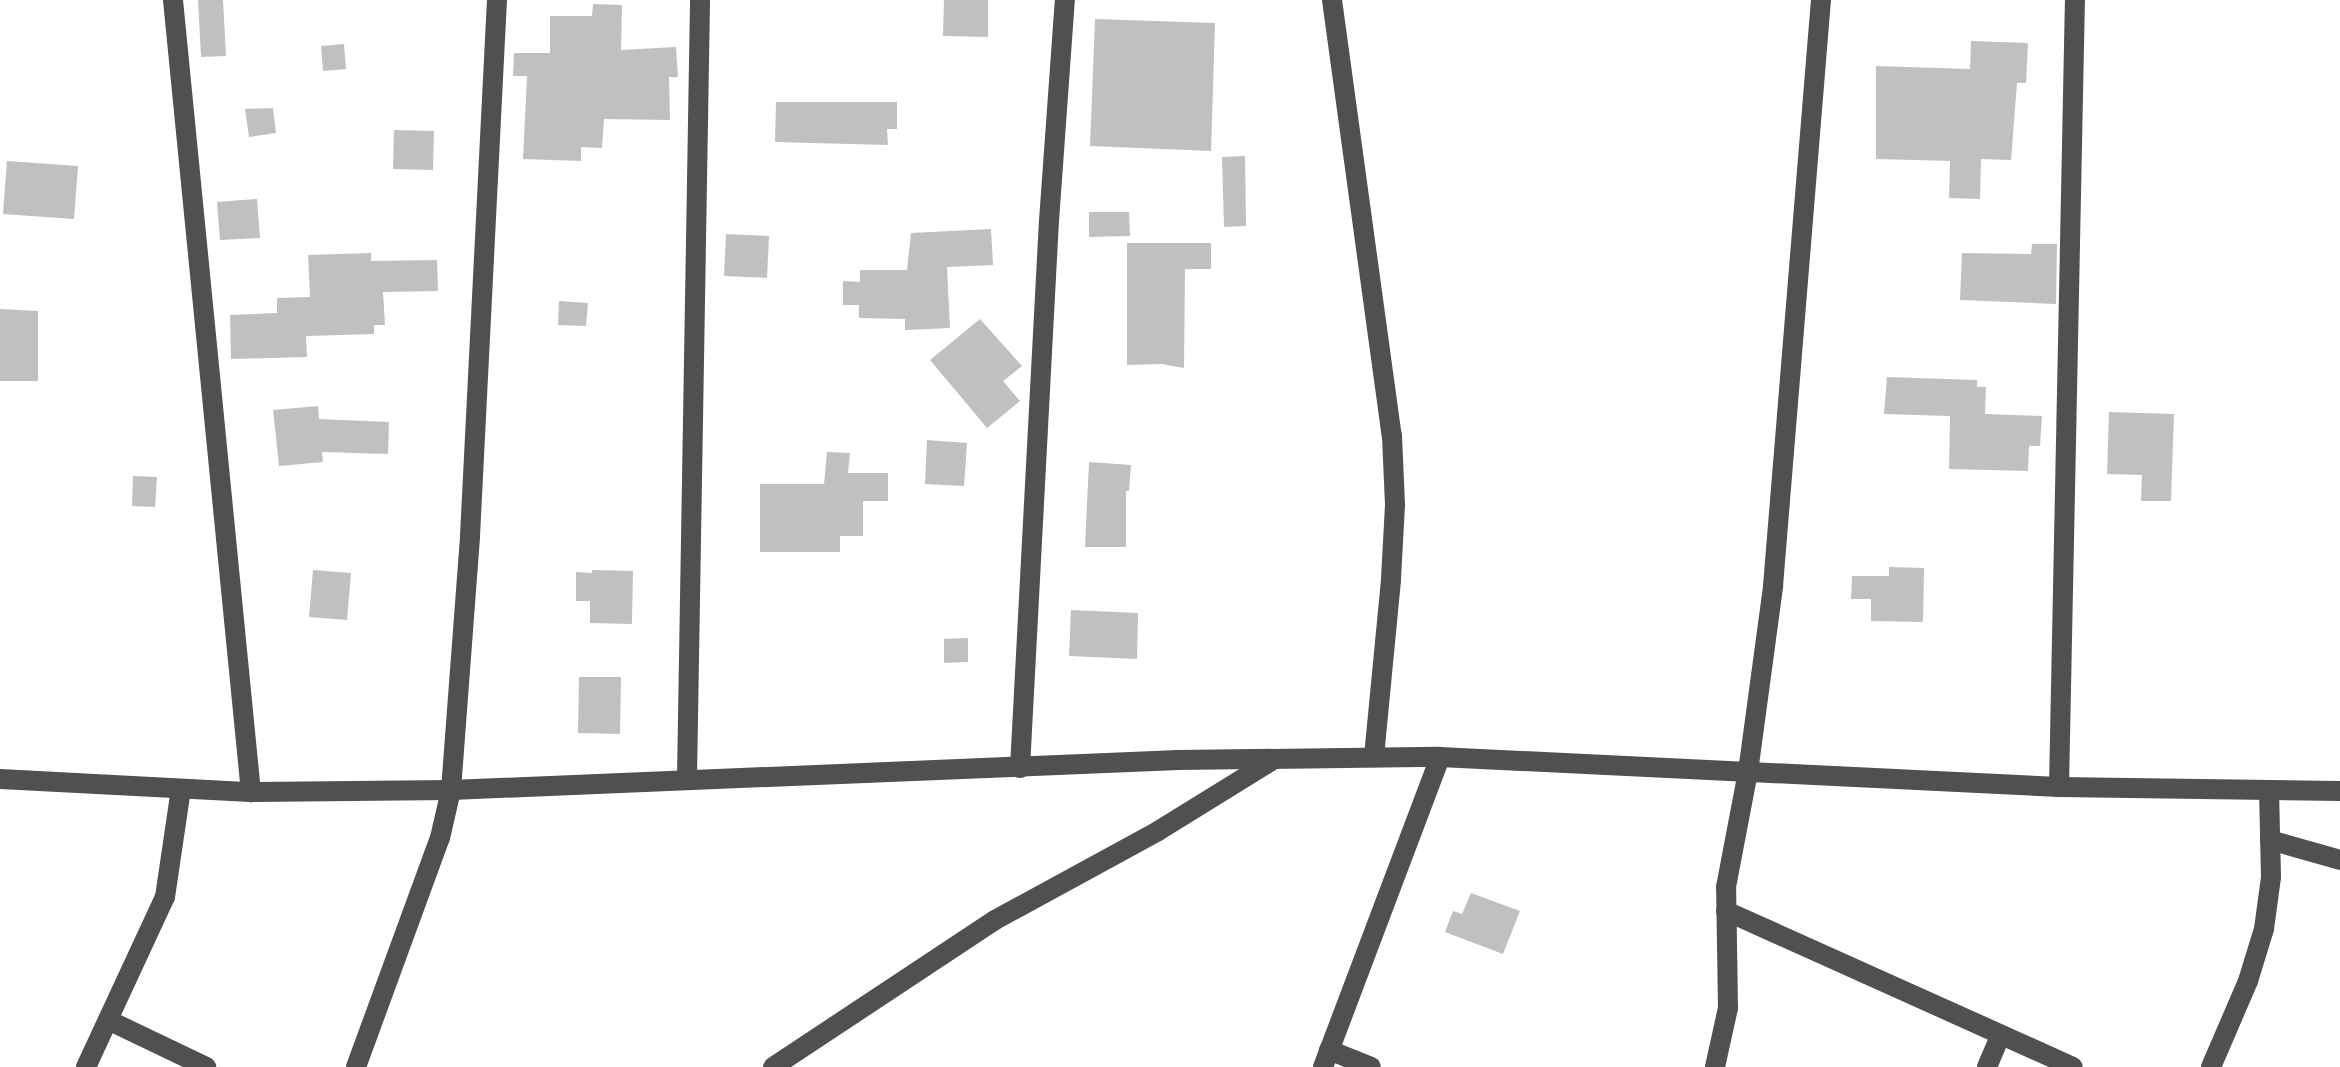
<!DOCTYPE html>
<html>
<head>
<meta charset="utf-8">
<style>
	body { margin:0 }
	#map { position:relative; width:2340px; height:1067px; overflow:hidden; background:#fff; font-family:"Varela Round",sans-serif }
	div>[style] { position:absolute }
	.building>* { inset:0; background:#c0c0c0 }
	.minor>* { height:20px; margin:-10px; padding:0 10px; transform-origin:10px; border-radius:10px; background:#505050 }
	span { translate:-50% -50%; white-space:nowrap; text-align:center; line-height:1.15; -webkit-text-stroke:6px #fff; paint-order:stroke }
</style>
</head>
<body>
<div id="map">
	<div class="building">
		<i style="clip-path:polygon(198px 0,223px 0,226px 56px,201px 57px)"></i>
		<i style="clip-path:polygon(944px 0,988px 0,988px 37px,943px 36px)"></i>
		<i style="clip-path:polygon(593px 4px,622px 5px,621px 50px,676px 47px,678px 77px,669px 77px,670px 120px,604px 119px,602px 148px,581px 147px,581px 161px,523px 159px,527px 76px,513px 76px,514px 53px,550px 53px,550px 16px,592px 16px)"></i>
		<i style="clip-path:polygon(1095px 19px,1215px 23px,1211px 151px,1090px 146px)"></i>
		<i style="clip-path:polygon(1971px 41px,2028px 43px,2026px 83px,2017px 83px,2011px 160px,1981px 159px,1980px 199px,1949px 198px,1950px 161px,1876px 159px,1876px 66px,1970px 69px)"></i>
		<i style="clip-path:polygon(344px 44px,346px 69px,323px 71px,321px 46px)"></i>
		<i style="clip-path:polygon(776px 102px,897px 102px,897px 129px,887px 129px,888px 145px,775px 142px)"></i>
		<i style="clip-path:polygon(273px 108px,276px 133px,249px 137px,245px 109px)"></i>
		<i style="clip-path:polygon(394px 130px,434px 131px,433px 170px,393px 169px)"></i>
		<i style="clip-path:polygon(1245px 156px,1246px 226px,1224px 227px,1222px 157px)"></i>
		<i style="clip-path:polygon(7px 161px,78px 166px,74px 219px,3px 214px)"></i>
		<i style="clip-path:polygon(257px 199px,260px 238px,220px 240px,217px 202px)"></i>
		<i style="clip-path:polygon(1089px 212px,1129px 212px,1130px 236px,1089px 237px)"></i>
		<i style="clip-path:polygon(991px 229px,993px 265px,947px 267px,950px 328px,905px 330px,905px 319px,859px 318px,859px 305px,843px 305px,843px 281px,860px 282px,860px 270px,907px 270px,911px 233px)"></i>
		<i style="clip-path:polygon(726px 234px,769px 236px,767px 278px,724px 276px)"></i>
		<i style="clip-path:polygon(1127px 243px,1211px 243px,1211px 269px,1185px 269px,1184px 368px,1161px 364px,1127px 365px)"></i>
		<i style="clip-path:polygon(2032px 244px,2057px 244px,2056px 304px,1960px 300px,1962px 253px,2031px 254px)"></i>
		<i style="clip-path:polygon(371px 253px,371px 261px,437px 260px,438px 291px,383px 292px,385px 325px,374px 325px,374px 334px,306px 336px,307px 357px,231px 359px,230px 315px,277px 313px,277px 298px,310px 297px,308px 255px)"></i>
		<i style="clip-path:polygon(559px 301px,588px 303px,586px 326px,558px 325px)"></i>
		<i style="clip-path:polygon(0 309px,38px 311px,38px 381px,0 381px)"></i>
		<i style="clip-path:polygon(980px 319px,1022px 366px,1003px 381px,1020px 401px,987px 428px,930px 360px)"></i>
		<i style="clip-path:polygon(1887px 377px,1977px 380px,1977px 387px,1986px 387px,1985px 414px,2042px 416px,2040px 446px,2029px 446px,2028px 471px,1949px 469px,1950px 416px,1884px 414px)"></i>
		<i style="clip-path:polygon(318px 406px,319px 419px,389px 422px,388px 454px,322px 452px,323px 462px,279px 466px,273px 410px)"></i>
		<i style="clip-path:polygon(2109px 412px,2174px 414px,2171px 501px,2141px 501px,2142px 475px,2107px 474px)"></i>
		<i style="clip-path:polygon(927px 440px,967px 443px,964px 486px,925px 484px)"></i>
		<i style="clip-path:polygon(827px 452px,850px 453px,848px 473px,888px 473px,888px 501px,863px 501px,863px 536px,840px 536px,840px 552px,760px 552px,760px 484px,824px 484px)"></i>
		<i style="clip-path:polygon(1089px 462px,1131px 465px,1129px 491px,1126px 491px,1126px 547px,1085px 547px)"></i>
		<i style="clip-path:polygon(133px 476px,157px 477px,155px 507px,132px 506px)"></i>
		<i style="clip-path:polygon(1889px 567px,1924px 568px,1923px 622px,1871px 621px,1871px 599px,1851px 599px,1852px 576px,1889px 576px)"></i>
		<i style="clip-path:polygon(313px 570px,351px 573px,347px 620px,309px 617px)"></i>
		<i style="clip-path:polygon(592px 570px,633px 571px,632px 624px,590px 623px,590px 601px,576px 601px,576px 572px,592px 573px)"></i>
		<i style="clip-path:polygon(1071px 610px,1138px 613px,1137px 659px,1069px 656px)"></i>
		<i style="clip-path:polygon(968px 638px,968px 662px,944px 663px,944px 639px)"></i>
		<i style="clip-path:polygon(579px 677px,621px 677px,620px 734px,578px 733px)"></i>
		<i style="clip-path:polygon(1471px 893px,1520px 911px,1503px 954px,1445px 932px,1453px 911px,1462px 914px)"></i>
	</div>
	<div class="minor">
		<i style="left:173px;top:0;width:796px;rotate:84.38deg"></i>
		<i style="left:1332px;top:0;width:440px;rotate:82.2deg"></i>
		<i style="left:1392px;top:436px;width:69px;rotate:87.5deg"></i>
		<i style="left:1395px;top:505px;width:75px;rotate:93.1deg"></i>
		<i style="left:1391px;top:580px;width:178px;rotate:95.5deg"></i>
		<i style="left:1020px;top:768px;width:548px;rotate:-86.97deg"></i>
		<i style="left:1049px;top:221px;width:222px;rotate:-85.9deg"></i>
		<i style="left:687px;top:778px;width:778px;rotate:-89.04deg"></i>
		<i style="left:0;top:779px;width:251px;rotate:3deg"></i>
		<i style="left:251px;top:792px;width:200px;rotate:-0.6deg"></i>
		<i style="left:451px;top:790px;width:728px;rotate:-2.36deg"></i>
		<i style="left:1178px;top:760px;width:262px;rotate:-0.7deg"></i>
		<i style="left:1440px;top:757px;width:620px;rotate:2.77deg"></i>
		<i style="left:2059px;top:787px;width:281px;rotate:0.8deg"></i>
		<i style="left:2059px;top:787px;width:787px;rotate:-88.84deg"></i>
		<i style="left:2270px;top:840px;width:73px;rotate:15.9deg"></i>
		<i style="left:1726px;top:911px;width:380px;rotate:24.2deg"></i>
		<i style="left:108px;top:1020px;width:109px;rotate:25.6deg"></i>
		<i style="left:1329px;top:1050px;width:45px;rotate:22deg"></i>
		<i style="left:86px;top:1067px;width:187px;rotate:-65.1deg"></i>
		<i style="left:165px;top:897px;width:109px;rotate:-81.6deg"></i>
		<i style="left:356px;top:1067px;width:244px;rotate:-69.9deg"></i>
		<i style="left:440px;top:838px;width:49px;rotate:-77.1deg"></i>
		<i style="left:451px;top:790px;width:255px;rotate:-85.7deg"></i>
		<i style="left:470px;top:536px;width:537px;rotate:-87.12deg"></i>
		<i style="left:773px;top:1067px;width:266px;rotate:-33.5deg"></i>
		<i style="left:995px;top:920px;width:186px;rotate:-28.6deg"></i>
		<i style="left:1158px;top:831px;width:135px;rotate:-31.7deg"></i>
		<i style="left:1323px;top:1067px;width:331px;rotate:-69.3deg"></i>
		<i style="left:1715px;top:1067px;width:60px;rotate:-77.6deg"></i>
		<i style="left:1728px;top:1008px;width:121px;rotate:-90.9deg"></i>
		<i style="left:1726px;top:887px;width:117px;rotate:-79.2deg"></i>
		<i style="left:1748px;top:772px;width:188px;rotate:-82.3deg"></i>
		<i style="left:1773px;top:586px;width:588px;rotate:-85.32deg"></i>
		<i style="left:1987px;top:1067px;width:34px;rotate:-67deg"></i>
		<i style="left:2211px;top:1067px;width:94px;rotate:-66.7deg"></i>
		<i style="left:2248px;top:981px;width:54px;rotate:-72.9deg"></i>
		<i style="left:2264px;top:929px;width:52px;rotate:-82.3deg"></i>
		<i style="left:2271px;top:877px;width:85px;rotate:-91.3deg"></i>
	</div>
</div>
</body>
</html>
